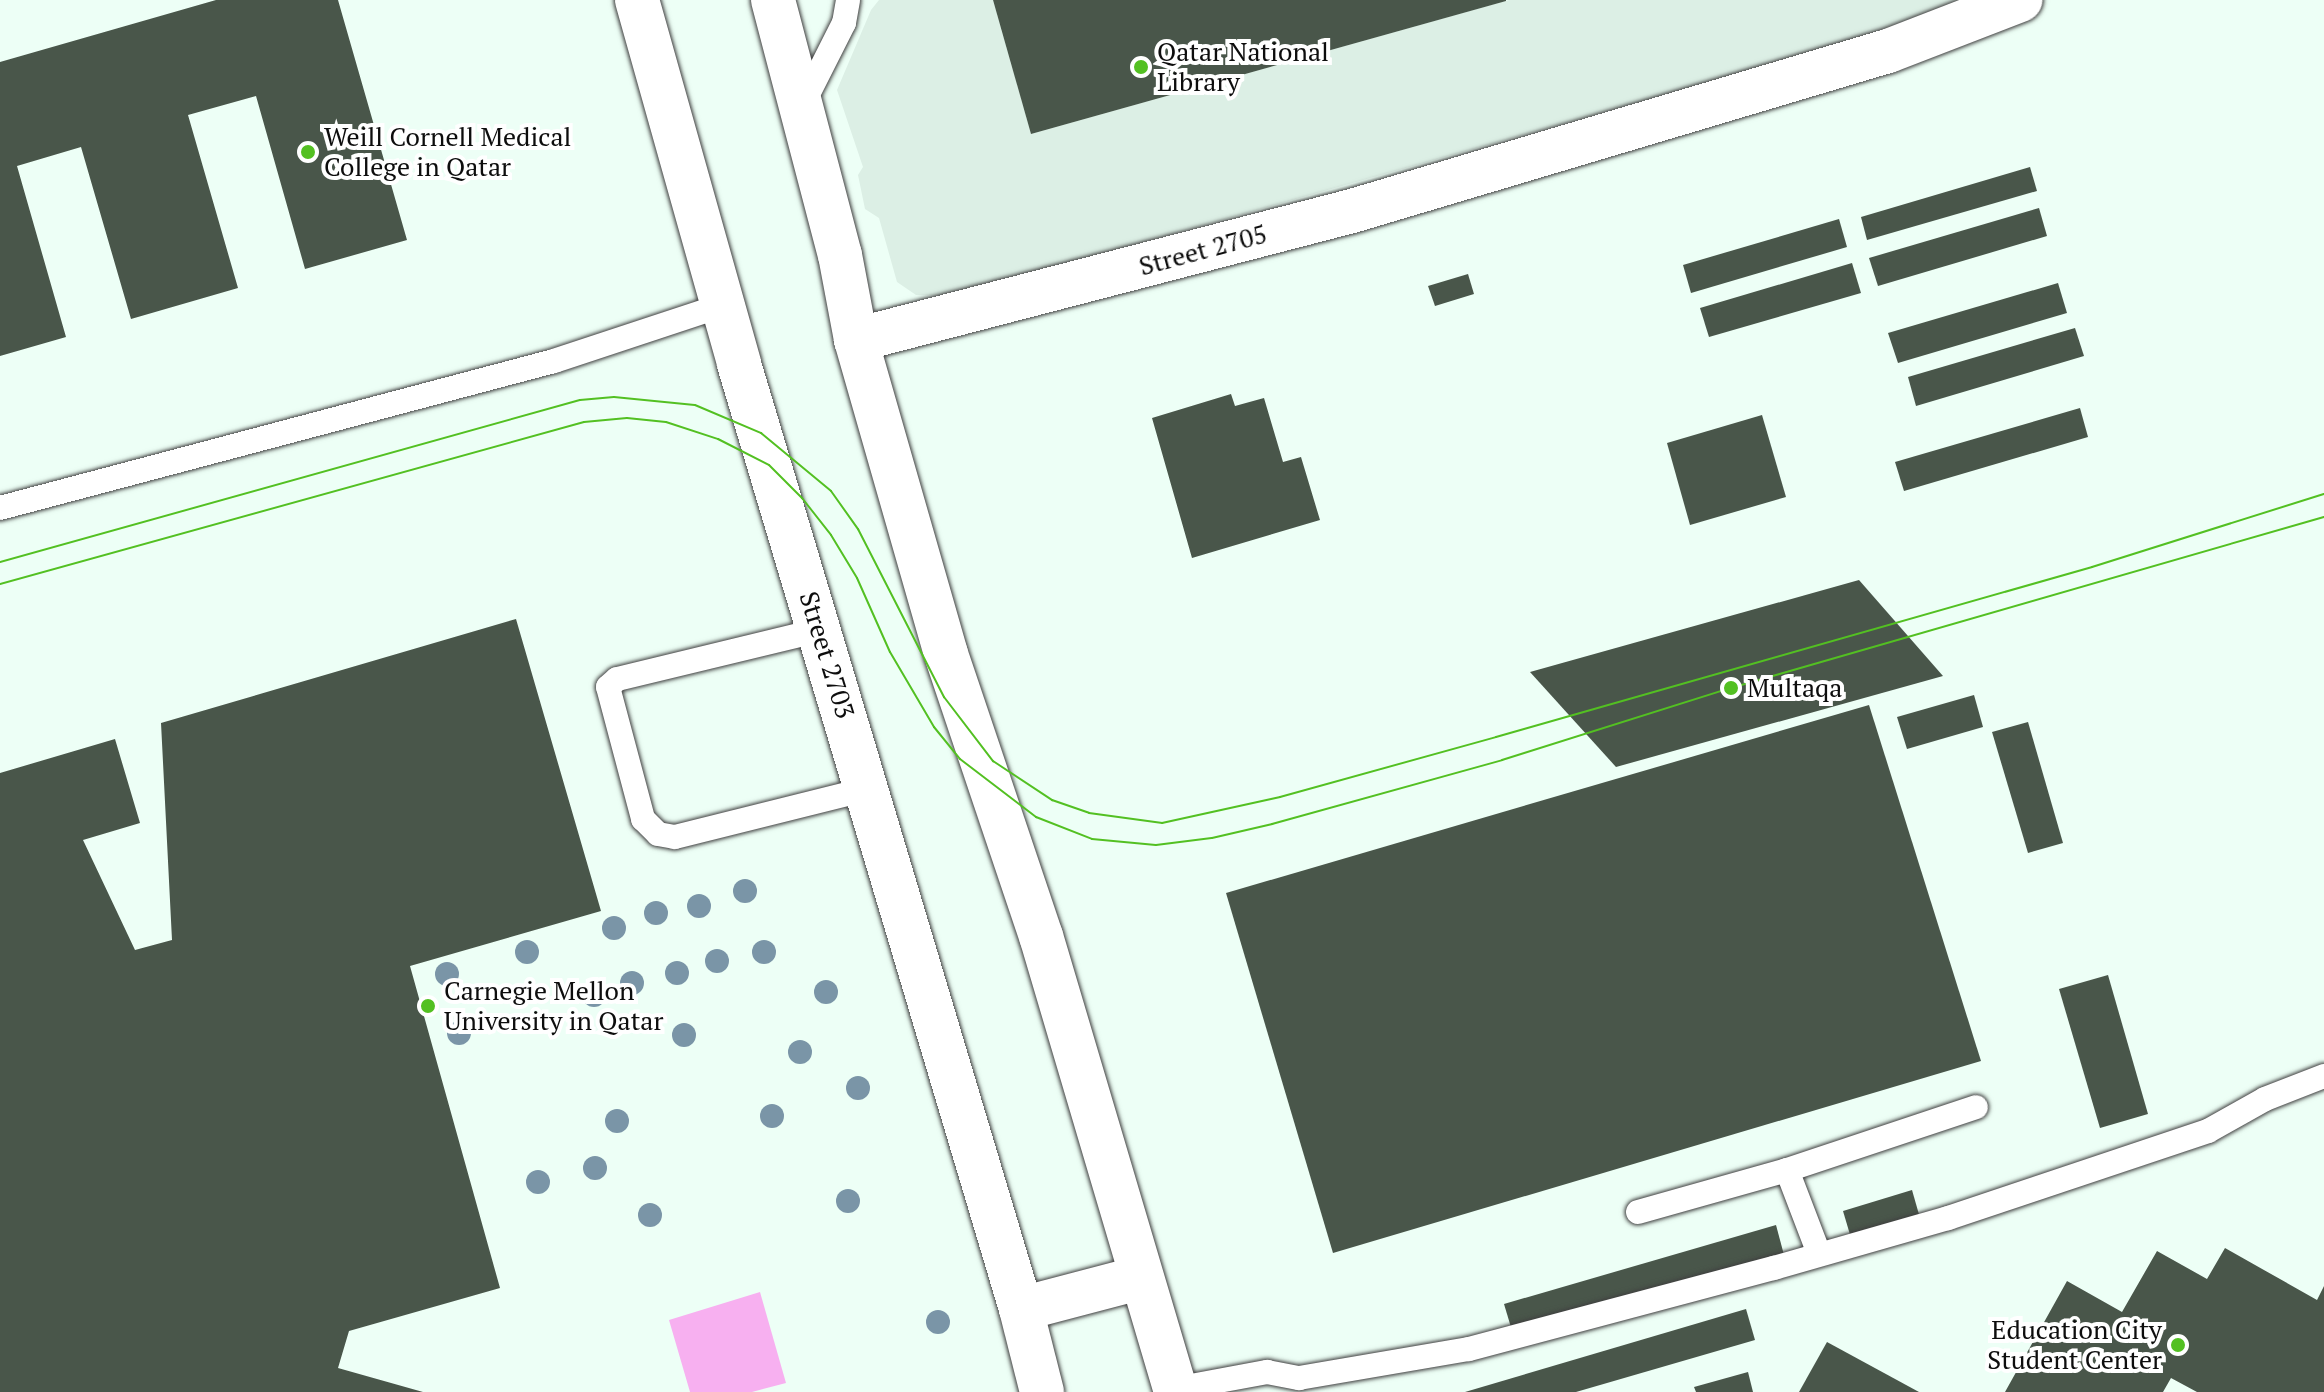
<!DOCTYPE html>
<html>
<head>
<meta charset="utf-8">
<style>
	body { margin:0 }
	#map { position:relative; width:2324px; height:1392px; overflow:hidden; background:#edfff6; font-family:"PT Serif",serif }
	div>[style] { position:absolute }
	.plaza>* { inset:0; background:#dcefe5 }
	.water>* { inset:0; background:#f7b0f0 }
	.building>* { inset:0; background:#49564a }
	.roads { filter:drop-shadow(0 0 2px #404040) drop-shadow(0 0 2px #404040) }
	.lane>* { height:24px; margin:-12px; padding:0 12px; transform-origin:12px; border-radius:12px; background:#fff }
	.street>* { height:44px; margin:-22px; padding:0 22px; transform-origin:22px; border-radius:22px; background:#fff }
	.tram>* { height:2px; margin:-1px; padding:0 1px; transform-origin:1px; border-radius:1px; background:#53c022 }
	.trees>* { width:24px; height:24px; margin:-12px; border-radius:50%; background:#7a95a7 }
	.dots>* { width:22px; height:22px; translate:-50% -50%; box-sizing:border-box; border:4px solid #fff; border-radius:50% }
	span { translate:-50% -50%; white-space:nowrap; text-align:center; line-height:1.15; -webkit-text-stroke:8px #fff; paint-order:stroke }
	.poi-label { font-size:26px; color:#0d0d0d }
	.left { translate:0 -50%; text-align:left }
	.right { translate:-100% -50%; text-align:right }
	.street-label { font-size:26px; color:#0d0d0d }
</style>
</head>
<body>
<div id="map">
	<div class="plaza">
		<i style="clip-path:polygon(879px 0,993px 0,1031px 134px,1509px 0,1980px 0,1731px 76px,952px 296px,916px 295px,897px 282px,879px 218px,865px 209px,858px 175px,863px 167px,837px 90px,871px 10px)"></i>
	</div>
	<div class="water">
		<i style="clip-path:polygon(760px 1292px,786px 1383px,752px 1392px,690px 1392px,669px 1320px)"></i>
	</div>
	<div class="building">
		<i style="clip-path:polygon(216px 0,338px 0,407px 240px,305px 269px,256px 96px,188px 115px,238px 288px,131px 319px,81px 147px,17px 166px,66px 337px,0 356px,0 62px)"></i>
		<i style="clip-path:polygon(993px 0,1506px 0,1506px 1px,1031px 134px)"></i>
		<i style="clip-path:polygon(2030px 167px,2037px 191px,1867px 240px,1861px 217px)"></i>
		<i style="clip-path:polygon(2039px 208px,2047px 236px,1878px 286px,1869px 258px)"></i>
		<i style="clip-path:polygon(1839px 219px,1847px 247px,1691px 293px,1683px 265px)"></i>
		<i style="clip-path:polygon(1852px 263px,1861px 293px,1709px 337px,1700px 308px)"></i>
		<i style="clip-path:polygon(1468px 274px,1474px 294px,1435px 306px,1428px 286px)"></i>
		<i style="clip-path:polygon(2058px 283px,2067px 313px,1898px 363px,1888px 333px)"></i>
		<i style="clip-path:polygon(2075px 328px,2084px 356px,1916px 406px,1908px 377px)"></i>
		<i style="clip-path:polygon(1231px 394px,1235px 406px,1264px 398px,1283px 462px,1301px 457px,1320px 520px,1192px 558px,1152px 418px)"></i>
		<i style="clip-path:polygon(2080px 408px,2088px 437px,1904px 491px,1895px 462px)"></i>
		<i style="clip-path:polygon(1762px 415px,1786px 497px,1690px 525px,1667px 443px)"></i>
		<i style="clip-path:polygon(1859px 580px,1943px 676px,1616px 767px,1530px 672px)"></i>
		<i style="clip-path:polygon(516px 619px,601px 911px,410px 966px,500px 1288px,349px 1331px,338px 1368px,423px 1392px,0 1392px,0 773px,115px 739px,140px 823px,83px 840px,135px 950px,172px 940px,161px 723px)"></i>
		<i style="clip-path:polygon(1974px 695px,1983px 727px,1907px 749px,1897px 717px)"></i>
		<i style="clip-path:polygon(1869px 705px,1981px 1061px,1333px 1253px,1226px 893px)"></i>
		<i style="clip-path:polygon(2028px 722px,2063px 843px,2028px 853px,1992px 732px)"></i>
		<i style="clip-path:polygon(2108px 975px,2148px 1114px,2100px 1128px,2059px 989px)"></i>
		<i style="clip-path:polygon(1912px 1190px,1920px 1218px,1851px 1238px,1843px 1211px)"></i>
		<i style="clip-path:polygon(1776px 1225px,1784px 1255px,1513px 1334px,1504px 1304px)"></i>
		<i style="clip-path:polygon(2225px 1248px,2317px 1300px,2324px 1286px,2324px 1392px,2197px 1392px,2171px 1378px,2163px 1392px,2005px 1392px,2067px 1281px,2122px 1312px,2157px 1251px,2207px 1279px)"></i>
		<i style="clip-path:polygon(1746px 1309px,1755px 1340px,1576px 1392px,1465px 1392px)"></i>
		<i style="clip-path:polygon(1827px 1342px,1919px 1392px,1799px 1392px)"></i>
		<i style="clip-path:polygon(1748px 1372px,1753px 1392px,1696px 1392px,1694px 1387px)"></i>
	</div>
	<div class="roads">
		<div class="lane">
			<i style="left:803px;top:104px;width:91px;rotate:-63.2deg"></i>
			<i style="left:844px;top:23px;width:23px;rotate:-80deg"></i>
			<i style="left:0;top:508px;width:573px;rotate:-14.86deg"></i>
			<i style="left:554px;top:361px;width:178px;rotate:-18.3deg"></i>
			<i style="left:820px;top:630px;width:209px;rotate:166.4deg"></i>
			<i style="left:617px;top:679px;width:12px;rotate:138deg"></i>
			<i style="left:608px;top:687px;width:137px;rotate:75.1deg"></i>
			<i style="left:643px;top:819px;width:21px;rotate:45deg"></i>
			<i style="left:658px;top:834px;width:17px;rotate:10deg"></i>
			<i style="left:675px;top:837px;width:198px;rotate:-14deg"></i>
			<i style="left:1787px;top:1170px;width:90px;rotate:69.1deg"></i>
			<i style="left:1638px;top:1212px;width:155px;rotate:-15.7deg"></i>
			<i style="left:1787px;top:1170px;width:199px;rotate:-18.4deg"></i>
			<i style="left:1175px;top:1389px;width:94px;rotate:-10.5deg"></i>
			<i style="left:1267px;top:1372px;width:33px;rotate:11deg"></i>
			<i style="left:1299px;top:1378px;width:172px;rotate:-9.7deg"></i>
			<i style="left:1469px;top:1349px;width:316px;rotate:-14.9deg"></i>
			<i style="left:1774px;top:1268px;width:181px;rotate:-16deg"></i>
			<i style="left:1948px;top:1218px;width:274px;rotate:-18.5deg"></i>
			<i style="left:2208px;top:1131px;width:65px;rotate:-29.3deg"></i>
			<i style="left:2265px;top:1099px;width:63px;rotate:-21.3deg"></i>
		</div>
		<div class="street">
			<i style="left:637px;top:0;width:378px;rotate:74.3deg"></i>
			<i style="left:739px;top:364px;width:986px;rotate:73.38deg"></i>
			<i style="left:1021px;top:1309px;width:86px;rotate:75.8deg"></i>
			<i style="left:773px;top:0;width:264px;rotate:75.3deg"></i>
			<i style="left:840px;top:255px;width:86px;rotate:79.3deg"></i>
			<i style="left:856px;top:340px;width:327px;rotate:74deg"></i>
			<i style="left:946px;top:654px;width:298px;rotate:71.4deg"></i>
			<i style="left:1041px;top:936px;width:476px;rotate:73.5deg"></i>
			<i style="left:856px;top:340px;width:513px;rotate:-14.58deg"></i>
			<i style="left:1352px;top:211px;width:559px;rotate:-16.62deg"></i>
			<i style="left:1888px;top:51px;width:142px;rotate:-21.1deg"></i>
			<i style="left:1021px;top:1309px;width:122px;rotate:-14.7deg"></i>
		</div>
	</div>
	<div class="tram">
		<i style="left:0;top:562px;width:602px;rotate:-15.61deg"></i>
		<i style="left:580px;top:400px;width:34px;rotate:-5deg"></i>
		<i style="left:614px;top:397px;width:81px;rotate:5.6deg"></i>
		<i style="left:695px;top:405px;width:72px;rotate:23deg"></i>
		<i style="left:761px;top:433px;width:91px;rotate:39.6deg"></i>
		<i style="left:831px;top:491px;width:47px;rotate:54.6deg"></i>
		<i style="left:858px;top:529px;width:189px;rotate:62.9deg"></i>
		<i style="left:944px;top:697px;width:81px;rotate:52.6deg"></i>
		<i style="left:993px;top:761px;width:71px;rotate:33.5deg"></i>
		<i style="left:1052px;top:800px;width:39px;rotate:19deg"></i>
		<i style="left:1089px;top:813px;width:74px;rotate:7.8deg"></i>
		<i style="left:1162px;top:823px;width:121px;rotate:-12.4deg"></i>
		<i style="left:1280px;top:797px;width:224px;rotate:-15.5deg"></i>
		<i style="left:1496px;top:737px;width:620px;rotate:-15.92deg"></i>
		<i style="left:2092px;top:567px;width:243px;rotate:-17.5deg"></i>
		<i style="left:0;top:584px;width:606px;rotate:-15.5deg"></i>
		<i style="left:584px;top:422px;width:43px;rotate:-5.3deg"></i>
		<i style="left:627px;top:418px;width:39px;rotate:6deg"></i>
		<i style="left:666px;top:422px;width:55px;rotate:18.1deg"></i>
		<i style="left:718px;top:439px;width:57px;rotate:27deg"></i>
		<i style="left:769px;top:465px;width:47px;rotate:45deg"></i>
		<i style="left:802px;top:498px;width:47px;rotate:51.9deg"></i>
		<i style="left:831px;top:535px;width:50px;rotate:58.8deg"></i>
		<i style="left:857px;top:578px;width:81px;rotate:66deg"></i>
		<i style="left:890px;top:652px;width:87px;rotate:59.6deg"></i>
		<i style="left:934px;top:727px;width:41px;rotate:50.9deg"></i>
		<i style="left:960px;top:759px;width:96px;rotate:37.3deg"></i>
		<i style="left:1036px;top:817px;width:60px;rotate:21.4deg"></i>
		<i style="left:1092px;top:839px;width:64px;rotate:5.4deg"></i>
		<i style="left:1156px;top:845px;width:56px;rotate:-7.1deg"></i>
		<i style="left:1212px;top:838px;width:62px;rotate:-13.1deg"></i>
		<i style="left:1272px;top:824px;width:239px;rotate:-15.5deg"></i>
		<i style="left:1502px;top:760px;width:240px;rotate:-17.5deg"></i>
		<i style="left:1731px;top:688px;width:617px;rotate:-16.09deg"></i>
	</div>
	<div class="trees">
		<i style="left:745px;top:891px"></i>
		<i style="left:699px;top:906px"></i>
		<i style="left:656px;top:913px"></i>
		<i style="left:614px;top:928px"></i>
		<i style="left:527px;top:952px"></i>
		<i style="left:764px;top:952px"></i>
		<i style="left:717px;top:961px"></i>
		<i style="left:677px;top:973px"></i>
		<i style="left:447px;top:974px"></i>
		<i style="left:632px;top:983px"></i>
		<i style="left:826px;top:992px"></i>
		<i style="left:594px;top:995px"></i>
		<i style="left:459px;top:1033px"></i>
		<i style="left:684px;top:1035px"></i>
		<i style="left:800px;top:1052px"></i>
		<i style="left:858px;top:1088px"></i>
		<i style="left:772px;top:1116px"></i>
		<i style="left:617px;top:1121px"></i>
		<i style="left:595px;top:1168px"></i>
		<i style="left:538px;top:1182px"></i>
		<i style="left:848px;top:1201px"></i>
		<i style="left:650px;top:1215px"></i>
		<i style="left:938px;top:1322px"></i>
	</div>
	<div class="dots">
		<i style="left:1141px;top:67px;background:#53c022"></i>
		<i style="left:308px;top:152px;background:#53c022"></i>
		<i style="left:1731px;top:688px;background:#53c022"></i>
		<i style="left:428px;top:1006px;background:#53c022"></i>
		<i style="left:2178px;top:1345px;background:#53c022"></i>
	</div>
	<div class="poi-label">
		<span class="left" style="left:1157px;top:67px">Qatar National<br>Library</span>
		<span class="left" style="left:324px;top:152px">Weill Cornell Medical<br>College in Qatar</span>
		<span class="left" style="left:1747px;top:688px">Multaqa</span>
		<span class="left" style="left:444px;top:1006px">Carnegie Mellon<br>University in Qatar</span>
		<span class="right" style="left:2162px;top:1345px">Education City<br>Student Center</span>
	</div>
	<div class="street-label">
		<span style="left:1203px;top:250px;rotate:-15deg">Street 2705</span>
		<span style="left:827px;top:655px;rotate:73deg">Street 2703</span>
	</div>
</div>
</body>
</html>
